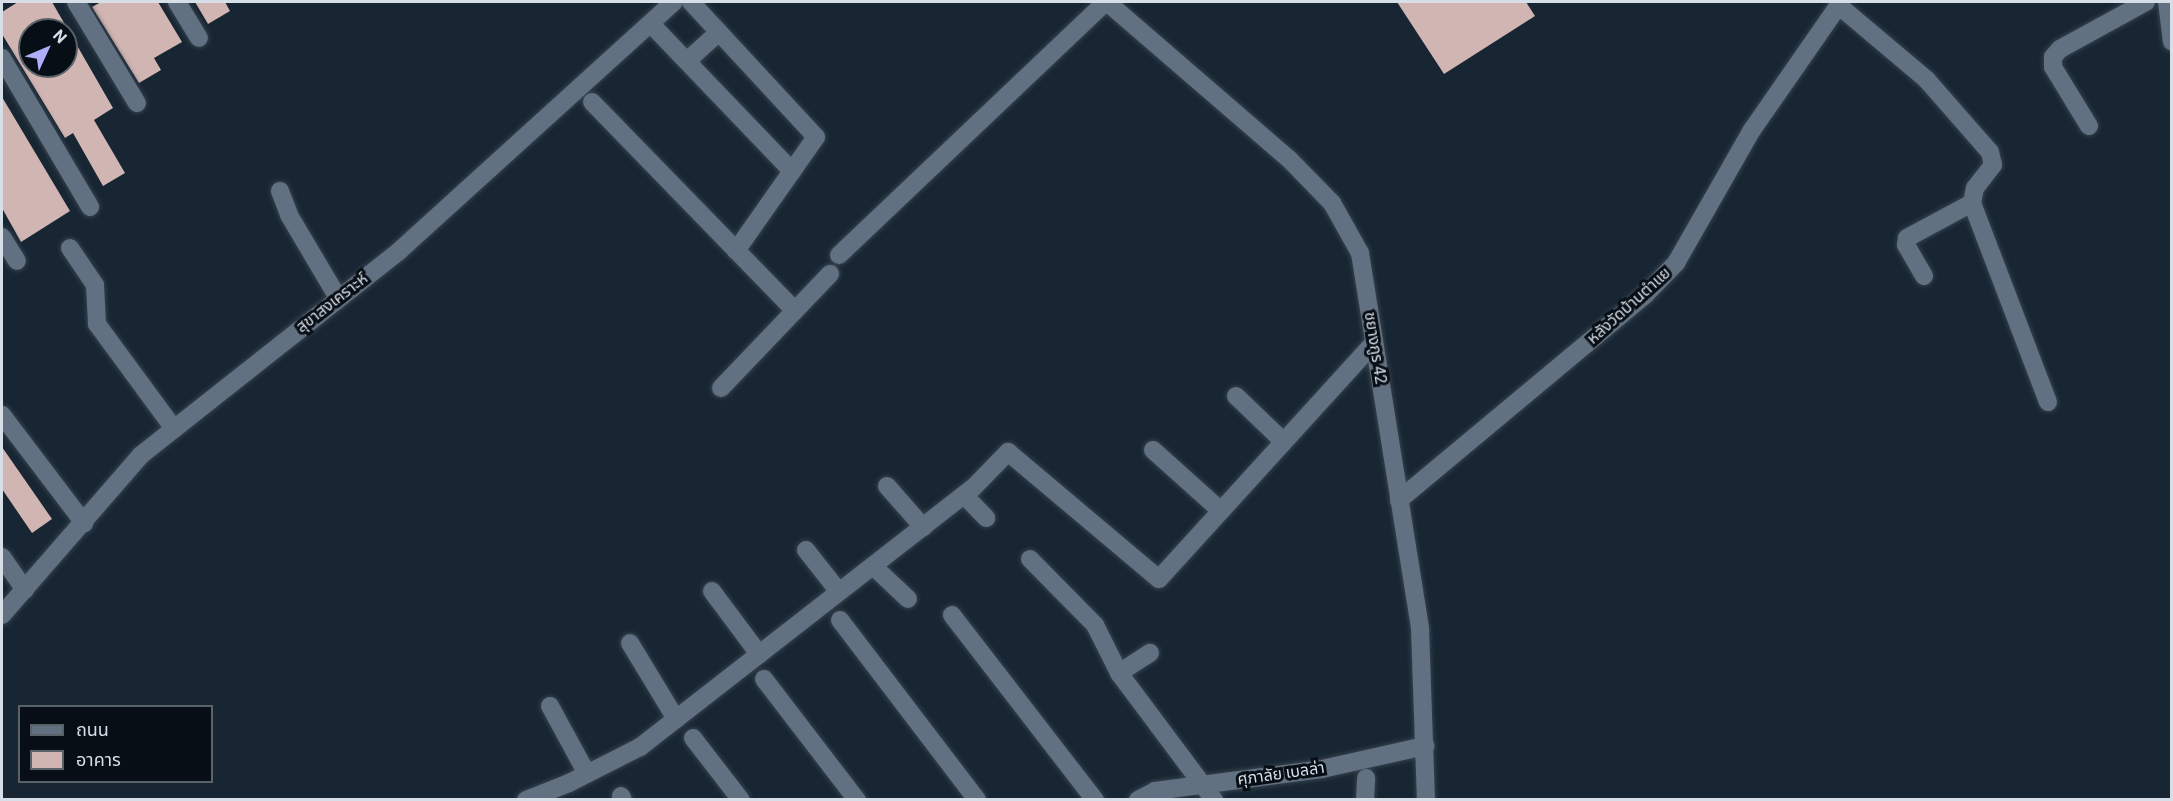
<!DOCTYPE html>
<html>
<head>
<meta charset="utf-8">
<style>
	body { margin:0 }
	#map { position:relative; width:2173px; height:801px; overflow:hidden; background:#182634; font-family:Roboto,"Noto Sans Thai",sans-serif }
	div>[style] { position:absolute }
	.building>* { inset:0; background:#d1b5b2 }
	.roads { filter:drop-shadow(0 0 2px #36414c) drop-shadow(0 0 2px #36414c) }
	.minor>* { height:18px; margin:-9px; padding:0 9px; transform-origin:9px; border-radius:9px; background:#617181 }
	span { translate:-50% -50%; white-space:nowrap; text-align:center; line-height:1.15; -webkit-text-stroke:6px #080e15; paint-order:stroke }
	.street-label { font-size:16px; color:#d6dfe8 }
	.frame { position:absolute; inset:0; border:3px solid #d6dfe8; pointer-events:none }
	.legend { position:absolute; left:18px; top:705px; width:195px; height:78px; box-sizing:border-box; background:#080e15; border:2px solid #5a6269; margin:0; padding:8px 10px; list-style:none; font-size:18px; color:#d6dfe8 }
	.legend li { display:flex; align-items:center; gap:12px; height:30px }
	.legend b { width:30px; border:2px solid #5a6269 }
	.north { position:absolute; left:18px; top:18px; width:60px; height:60px; box-sizing:border-box; background:#080e15; border:2px solid #5a6269; border-radius:50%; rotate:46deg; font-size:16px; font-weight:700; line-height:24px; text-align:center; color:#d6dfe8 }
	.north::after { content:''; display:block; margin:auto; width:21px; height:27px; background:#aeaefb; clip-path:polygon(50% 0,100% 100%,50% 72%,0 100%) }
</style>
</head>
<body>
<div id="map">
	<div class="building">
		<i style="clip-path:polygon(evenodd,18px 2px,52px 2px,113px 108px,94px 120px,125px 173px,103px 186px,73px 133px,65px 138px,2px 34px,2px 12px,18px 2px,30px 30px,66px 30px,66px 66px,30px 66px,30px 30px)"></i>
		<i style="clip-path:polygon(101px 2px,158px 2px,182px 42px,154px 58px,161px 70px,139px 83px,92px 7px)"></i>
		<i style="clip-path:polygon(195px 2px,225px 2px,230px 11px,208px 24px)"></i>
		<i style="clip-path:polygon(1397px 2px,1526px 2px,1535px 16px,1444px 74px)"></i>
		<i style="clip-path:polygon(2px 97px,70px 211px,21px 242px,2px 208px)"></i>
		<i style="clip-path:polygon(2px 447px,52px 519px,32px 533px,2px 489px)"></i>
	</div>
	<div class="roads">
		<div class="minor">
			<i style="left:76px;top:2px;width:118px;rotate:58.9deg"></i>
			<i style="left:177px;top:2px;width:42px;rotate:58.6deg"></i>
			<i style="left:691px;top:2px;width:184px;rotate:47.2deg"></i>
			<i style="left:816px;top:137px;width:139px;rotate:125.1deg"></i>
			<i style="left:1107px;top:2px;width:240px;rotate:40.8deg"></i>
			<i style="left:1289px;top:159px;width:62px;rotate:45.7deg"></i>
			<i style="left:1332px;top:203px;width:57px;rotate:60.8deg"></i>
			<i style="left:1360px;top:253px;width:381px;rotate:80.9deg"></i>
			<i style="left:1420px;top:629px;width:171px;rotate:88deg"></i>
			<i style="left:2167px;top:2px;width:40px;rotate:82.9deg"></i>
			<i style="left:1838px;top:5px;width:115px;rotate:40.1deg"></i>
			<i style="left:1926px;top:79px;width:97px;rotate:48.8deg"></i>
			<i style="left:1990px;top:152px;width:13px;rotate:77deg"></i>
			<i style="left:1993px;top:165px;width:29px;rotate:128deg"></i>
			<i style="left:1975px;top:188px;width:15px;rotate:101deg"></i>
			<i style="left:1972px;top:203px;width:213px;rotate:69.1deg"></i>
			<i style="left:651px;top:24px;width:204px;rotate:46.2deg"></i>
			<i style="left:2px;top:58px;width:173px;rotate:59.4deg"></i>
			<i style="left:687px;top:61px;width:43px;rotate:-42.2deg"></i>
			<i style="left:592px;top:102px;width:291px;rotate:45.8deg"></i>
			<i style="left:2089px;top:126px;width:69px;rotate:-121.4deg"></i>
			<i style="left:2053px;top:67px;width:10px;rotate:-90deg"></i>
			<i style="left:2053px;top:57px;width:11px;rotate:-49deg"></i>
			<i style="left:2060px;top:49px;width:98px;rotate:-28.7deg"></i>
			<i style="left:280px;top:191px;width:26px;rotate:69deg"></i>
			<i style="left:289px;top:215px;width:96px;rotate:59.4deg"></i>
			<i style="left:2px;top:237px;width:28px;rotate:58deg"></i>
			<i style="left:70px;top:248px;width:45px;rotate:56deg"></i>
			<i style="left:95px;top:285px;width:39px;rotate:87deg"></i>
			<i style="left:97px;top:324px;width:130px;rotate:53.7deg"></i>
			<i style="left:839px;top:255px;width:368px;rotate:-43.5deg"></i>
			<i style="left:1924px;top:276px;width:36px;rotate:-120deg"></i>
			<i style="left:1906px;top:245px;width:7px;rotate:-82deg"></i>
			<i style="left:1907px;top:238px;width:74px;rotate:-28.3deg"></i>
			<i style="left:721px;top:388px;width:158px;rotate:-46.3deg"></i>
			<i style="left:1236px;top:396px;width:66px;rotate:43.8deg"></i>
			<i style="left:2px;top:415px;width:136px;rotate:52.8deg"></i>
			<i style="left:1153px;top:450px;width:91px;rotate:41.9deg"></i>
			<i style="left:887px;top:486px;width:55px;rotate:48.7deg"></i>
			<i style="left:964px;top:495px;width:32px;rotate:46deg"></i>
			<i style="left:1399px;top:500px;width:320px;rotate:-39.8deg"></i>
			<i style="left:1645px;top:295px;width:45px;rotate:-45.9deg"></i>
			<i style="left:1676px;top:263px;width:153px;rotate:-60.3deg"></i>
			<i style="left:1752px;top:130px;width:156px;rotate:-55.2deg"></i>
			<i style="left:806px;top:550px;width:53px;rotate:51.8deg"></i>
			<i style="left:2px;top:557px;width:40px;rotate:55.1deg"></i>
			<i style="left:1030px;top:559px;width:93px;rotate:45.4deg"></i>
			<i style="left:1095px;top:625px;width:54px;rotate:63.4deg"></i>
			<i style="left:1119px;top:673px;width:159px;rotate:53.2deg"></i>
			<i style="left:873px;top:566px;width:48px;rotate:43.3deg"></i>
			<i style="left:712px;top:591px;width:79px;rotate:53.3deg"></i>
			<i style="left:2px;top:615px;width:212px;rotate:-49deg"></i>
			<i style="left:141px;top:455px;width:329px;rotate:-38.3deg"></i>
			<i style="left:399px;top:251px;width:371px;rotate:-42.2deg"></i>
			<i style="left:952px;top:615px;width:234px;rotate:52.3deg"></i>
			<i style="left:840px;top:620px;width:226px;rotate:52.7deg"></i>
			<i style="left:630px;top:643px;width:89px;rotate:58.8deg"></i>
			<i style="left:1119px;top:673px;width:37px;rotate:-33deg"></i>
			<i style="left:764px;top:679px;width:153px;rotate:52.5deg"></i>
			<i style="left:550px;top:706px;width:77px;rotate:61.4deg"></i>
			<i style="left:693px;top:738px;width:78px;rotate:52.3deg"></i>
			<i style="left:621px;top:796px;width:4px;rotate:63deg"></i>
			<i style="left:526px;top:800px;width:46px;rotate:-21.6deg"></i>
			<i style="left:569px;top:783px;width:80px;rotate:-26.9deg"></i>
			<i style="left:640px;top:747px;width:420px;rotate:-37.9deg"></i>
			<i style="left:972px;top:489px;width:52px;rotate:-45.8deg"></i>
			<i style="left:1008px;top:452px;width:197px;rotate:40.1deg"></i>
			<i style="left:1159px;top:579px;width:319px;rotate:-47.7deg"></i>
			<i style="left:1138px;top:800px;width:19px;rotate:-28deg"></i>
			<i style="left:1155px;top:791px;width:168px;rotate:-7.5deg"></i>
			<i style="left:1322px;top:769px;width:106px;rotate:-12.6deg"></i>
			<i style="left:1365px;top:800px;width:22px;rotate:-87deg"></i>
		</div>
	</div>
	<div class="street-label">
		<span style="left:332px;top:303px;rotate:-38deg">สุขาสงเคราะห์</span>
		<span style="left:1629px;top:306px;rotate:-42deg">หลังวัดบ้านตำแย</span>
		<span style="left:1375px;top:348px;rotate:81deg">ชยางกูร 42</span>
		<span style="left:1281px;top:774px;rotate:-8deg">ศุภาลัย เบลล่า</span>
	</div>
	<div class="frame"></div>
	<ul class="legend">
	<li><b style="height:8px;background:#617181"></b>ถนน</li>
	<li><b style="height:16px;background:#d1b5b2"></b>อาคาร</li>
	</ul>
	<div class="north">N</div>
</div>
</body>
</html>
